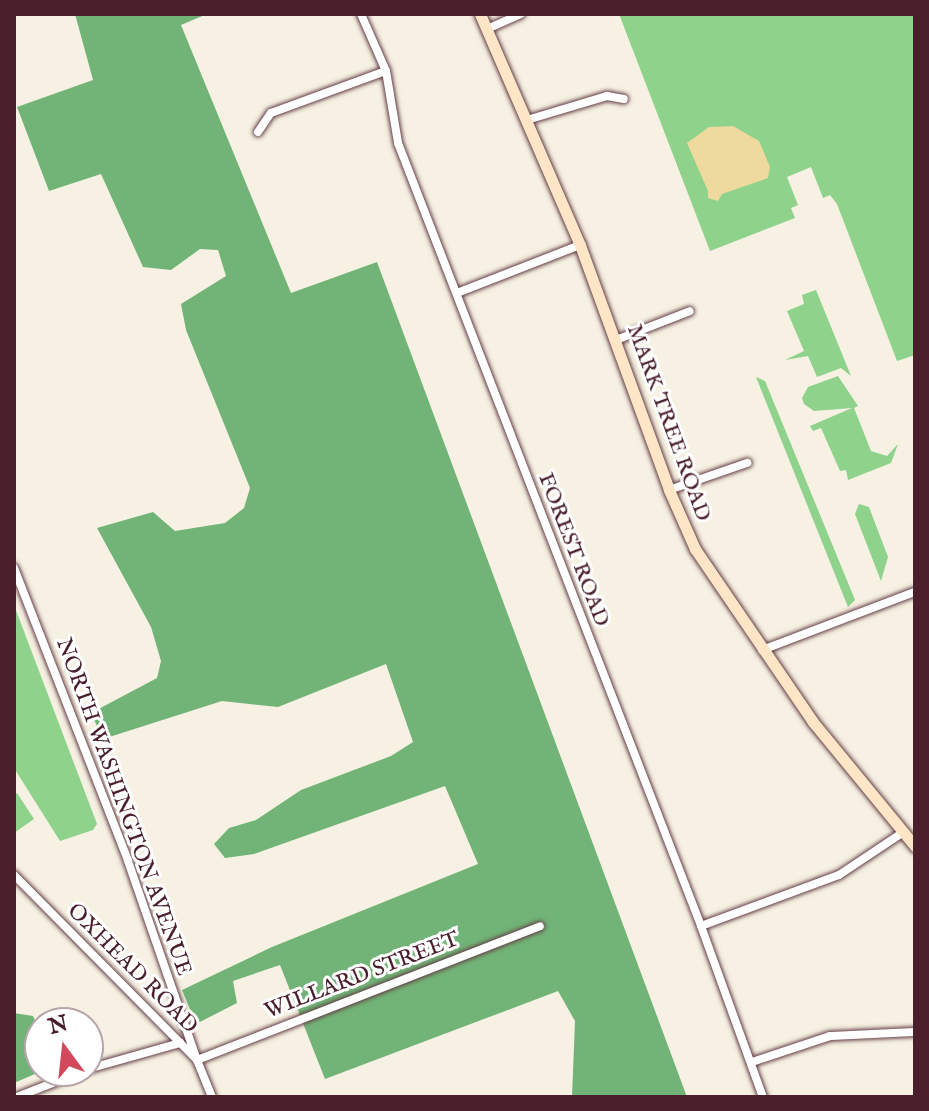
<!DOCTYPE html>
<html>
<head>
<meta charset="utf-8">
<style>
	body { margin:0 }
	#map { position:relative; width:929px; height:1111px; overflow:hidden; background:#f6f1e2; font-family:"IM FELL English",serif }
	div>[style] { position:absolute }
	.green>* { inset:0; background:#8ed28b }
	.forest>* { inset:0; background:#72b477 }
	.sand>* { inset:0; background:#eeda9e }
	.roads { filter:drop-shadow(0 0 2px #643e46) drop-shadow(0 0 2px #643e46) }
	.street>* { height:8px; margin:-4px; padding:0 4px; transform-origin:4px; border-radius:4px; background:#fff }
	.secondary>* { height:11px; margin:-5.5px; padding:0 5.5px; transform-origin:5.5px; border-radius:5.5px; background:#fde5c5 }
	span { translate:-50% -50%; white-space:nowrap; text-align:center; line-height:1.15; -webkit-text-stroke:6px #fff; paint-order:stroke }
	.street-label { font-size:22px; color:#4a1f2b }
	.frame { position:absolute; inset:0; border:16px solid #4a1f2b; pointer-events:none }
	.north { position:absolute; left:24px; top:1007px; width:80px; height:80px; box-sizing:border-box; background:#fff; border:2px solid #b7a5aa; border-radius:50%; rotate:345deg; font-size:22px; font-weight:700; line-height:32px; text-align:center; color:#4a1f2b }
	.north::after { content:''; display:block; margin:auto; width:28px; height:36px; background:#d1495b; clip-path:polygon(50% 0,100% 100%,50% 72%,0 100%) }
</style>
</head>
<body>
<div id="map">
	<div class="green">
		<i style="clip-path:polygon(619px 14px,915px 14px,915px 355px,897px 361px,837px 204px,830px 195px,823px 198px,811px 167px,787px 177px,798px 205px,791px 208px,795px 218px,710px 251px)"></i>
		<i style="clip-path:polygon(816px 290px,851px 376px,841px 368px,817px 377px,808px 356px,785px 360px,804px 351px,787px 311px,804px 304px,802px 295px)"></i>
		<i style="clip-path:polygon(838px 376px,858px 406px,854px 408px,871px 451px,887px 456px,898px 444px,891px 463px,848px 480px,846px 470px,840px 471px,821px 428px,813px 431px,810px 426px,852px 408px,814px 411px,804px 404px,802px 398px,808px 387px)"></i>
		<i style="clip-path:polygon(756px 377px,765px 381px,853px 595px,855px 600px,848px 607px)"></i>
		<i style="clip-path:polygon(859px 504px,869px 507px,888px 557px,881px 581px,855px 514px)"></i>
		<i style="clip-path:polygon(14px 605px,97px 824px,93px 830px,60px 841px,14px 768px)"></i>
		<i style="clip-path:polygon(17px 793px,34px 819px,14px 833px,14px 795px)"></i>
	</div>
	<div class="forest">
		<i style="clip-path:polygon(75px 14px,207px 14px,181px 25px,291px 293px,377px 262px,687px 1097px,572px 1097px,575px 1021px,558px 991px,325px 1079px,280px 965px,233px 981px,237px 1003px,196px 1024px,182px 990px,272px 947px,478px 864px,445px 786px,254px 854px,225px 858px,214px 844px,229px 828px,256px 820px,301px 790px,391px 756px,413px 742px,386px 664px,278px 707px,222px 701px,103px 739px,91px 713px,157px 678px,161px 661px,151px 627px,97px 528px,153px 512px,175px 531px,225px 523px,244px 508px,250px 488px,186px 330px,181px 304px,226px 276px,218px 250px,200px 249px,171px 270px,143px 267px,101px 174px,49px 191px,17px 107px,93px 80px)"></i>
		<i style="clip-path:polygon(14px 1013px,33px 1016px,40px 1032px,42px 1071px,14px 1083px)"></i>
	</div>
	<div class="sand">
		<i style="clip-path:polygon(733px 126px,759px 141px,770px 167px,768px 178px,722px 194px,718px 201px,708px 198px,708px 191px,687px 143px,709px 127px)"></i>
	</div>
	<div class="roads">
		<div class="street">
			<i style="left:361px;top:14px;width:62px;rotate:66.3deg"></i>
			<i style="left:386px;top:71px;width:73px;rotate:80.5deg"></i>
			<i style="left:398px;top:143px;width:840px;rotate:68.84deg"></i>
			<i style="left:701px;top:926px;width:182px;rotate:70.1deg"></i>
			<i style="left:487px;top:29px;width:37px;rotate:-24deg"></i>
			<i style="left:527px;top:120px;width:84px;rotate:-16.7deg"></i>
			<i style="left:607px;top:96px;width:17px;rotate:10deg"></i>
			<i style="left:258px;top:132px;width:23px;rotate:-56deg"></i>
			<i style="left:271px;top:113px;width:122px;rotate:-20.1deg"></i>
			<i style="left:457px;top:293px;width:132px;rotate:-21.3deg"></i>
			<i style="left:616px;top:340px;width:79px;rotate:-21.4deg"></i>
			<i style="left:669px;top:490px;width:83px;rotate:-19.1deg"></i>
			<i style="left:14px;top:568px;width:314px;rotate:68.7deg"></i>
			<i style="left:128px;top:861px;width:211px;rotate:70.9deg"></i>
			<i style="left:197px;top:1060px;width:368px;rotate:-21.3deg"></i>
			<i style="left:762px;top:650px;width:164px;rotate:-20.8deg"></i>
			<i style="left:14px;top:875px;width:260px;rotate:45.3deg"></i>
			<i style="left:197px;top:1060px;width:40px;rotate:68deg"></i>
			<i style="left:701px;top:926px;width:147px;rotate:-20.3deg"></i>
			<i style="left:839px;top:875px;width:76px;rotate:-33.7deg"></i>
			<i style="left:752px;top:1062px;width:82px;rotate:-18.4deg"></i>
			<i style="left:830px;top:1036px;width:85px;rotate:-2.7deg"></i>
			<i style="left:88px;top:1069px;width:96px;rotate:-15.8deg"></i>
			<i style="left:17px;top:1097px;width:71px;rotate:-21.5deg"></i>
		</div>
		<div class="secondary">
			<i style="left:480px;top:14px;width:252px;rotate:66.6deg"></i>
			<i style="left:580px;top:245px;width:261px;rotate:70deg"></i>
			<i style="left:669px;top:490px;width:64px;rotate:66.2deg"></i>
			<i style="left:695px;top:549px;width:209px;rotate:55.7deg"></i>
			<i style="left:813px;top:722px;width:161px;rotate:50.6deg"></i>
		</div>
	</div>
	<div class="street-label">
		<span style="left:668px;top:423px;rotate:70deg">MARK TREE ROAD</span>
		<span style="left:573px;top:550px;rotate:69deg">FOREST ROAD</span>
		<span style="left:123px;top:807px;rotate:70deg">NORTH WASHINGTON AVENUE</span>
		<span style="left:132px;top:969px;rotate:45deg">OXHEAD ROAD</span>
		<span style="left:362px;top:976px;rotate:-21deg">WILLARD STREET</span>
	</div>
	<div class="frame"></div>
	<div class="north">N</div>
</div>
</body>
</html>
